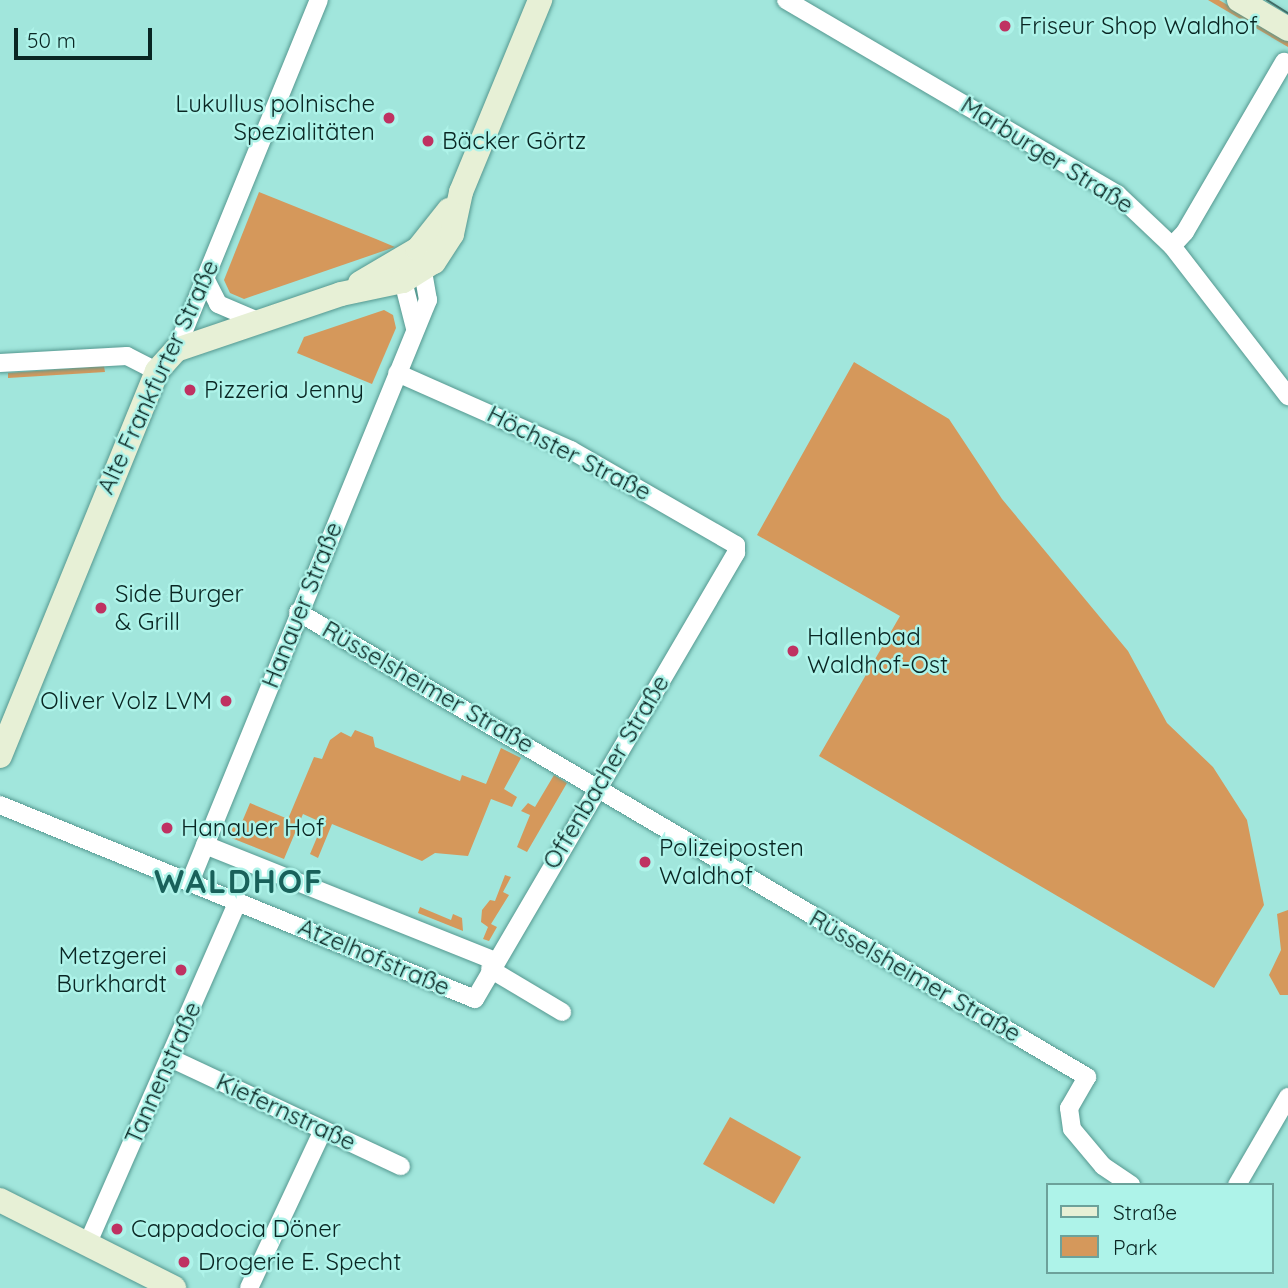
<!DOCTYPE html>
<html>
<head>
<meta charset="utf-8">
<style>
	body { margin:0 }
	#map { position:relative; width:1288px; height:1288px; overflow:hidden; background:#a1e6dc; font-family:Quicksand,sans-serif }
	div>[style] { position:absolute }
	.green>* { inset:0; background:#d5985b }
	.roads { filter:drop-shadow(0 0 2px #559890) drop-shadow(0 0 2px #559890) }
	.street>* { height:18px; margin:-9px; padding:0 9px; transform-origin:9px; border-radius:9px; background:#fff }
	.secondary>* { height:24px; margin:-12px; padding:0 12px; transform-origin:12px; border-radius:12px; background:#e7f0d6 }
	.tram>* { height:2px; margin:-1px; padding:0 1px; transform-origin:1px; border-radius:1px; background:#406c66 }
	.dots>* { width:19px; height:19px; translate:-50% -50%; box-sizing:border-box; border:4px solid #aef3e9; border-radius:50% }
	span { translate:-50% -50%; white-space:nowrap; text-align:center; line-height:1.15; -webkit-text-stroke:5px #aef3e9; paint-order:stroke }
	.poi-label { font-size:24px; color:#092623 }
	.left { translate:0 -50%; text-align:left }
	.right { translate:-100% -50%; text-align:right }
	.street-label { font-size:24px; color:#092623 }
	.district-label { font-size:32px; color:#19615a; font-weight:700; letter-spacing:2px }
	.legend { position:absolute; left:1046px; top:1183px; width:228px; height:91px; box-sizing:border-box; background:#aef3e9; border:2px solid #6ca19a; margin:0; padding:9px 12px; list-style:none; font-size:21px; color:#092623 }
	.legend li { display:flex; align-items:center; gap:14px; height:35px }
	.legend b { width:35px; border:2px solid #6ca19a }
	.scale { position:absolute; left:14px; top:28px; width:138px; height:32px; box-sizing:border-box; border:4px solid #092623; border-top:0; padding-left:9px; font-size:21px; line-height:24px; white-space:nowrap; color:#092623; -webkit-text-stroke:5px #aef3e9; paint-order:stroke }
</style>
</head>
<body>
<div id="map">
	<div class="green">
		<i style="clip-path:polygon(1208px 0,1219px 0,1288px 40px,1288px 47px)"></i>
		<i style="clip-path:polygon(259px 192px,376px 239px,395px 247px,244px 299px,230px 293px,224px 280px)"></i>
		<i style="clip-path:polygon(384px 310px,393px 315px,396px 328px,372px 384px,297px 353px,304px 337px)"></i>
		<i style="clip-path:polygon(854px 362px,949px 419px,1002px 499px,1128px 651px,1167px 723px,1213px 767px,1247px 820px,1264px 905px,1214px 988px,819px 756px,900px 616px,757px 535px)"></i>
		<i style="clip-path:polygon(104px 366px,105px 372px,8px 378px,8px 373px)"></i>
		<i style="clip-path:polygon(355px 730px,373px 737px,375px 747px,460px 781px,462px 775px,486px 784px,501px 748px,521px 758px,504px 789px,517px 797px,512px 807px,491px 799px,468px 856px,435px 853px,422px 861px,332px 824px,318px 858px,310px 854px,323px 823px,303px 814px,284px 859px,229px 837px,233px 827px,239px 829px,250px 803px,288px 819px,314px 757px,322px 759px,330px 740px,341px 732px,351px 737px)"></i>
		<i style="clip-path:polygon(554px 775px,567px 783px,527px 852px,517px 847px,530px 815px,521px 811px,528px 803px,535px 807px)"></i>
		<i style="clip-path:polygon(505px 875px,511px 877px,503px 892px,509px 895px,491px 924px,497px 927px,489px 941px,483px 939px,488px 927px,481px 922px,482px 910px,490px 900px,495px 901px)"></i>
		<i style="clip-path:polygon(420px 907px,451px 920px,453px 914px,462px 918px,463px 931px,418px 913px)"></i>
		<i style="clip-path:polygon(1288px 910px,1288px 995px,1280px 995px,1269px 975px,1281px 950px,1277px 914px)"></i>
		<i style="clip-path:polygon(730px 1117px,801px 1157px,774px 1204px,703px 1164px)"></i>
	</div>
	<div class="roads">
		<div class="street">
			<i style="left:786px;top:0;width:384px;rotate:30.4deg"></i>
			<i style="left:1117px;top:194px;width:76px;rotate:43.4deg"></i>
			<i style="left:1172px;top:246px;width:190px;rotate:52.3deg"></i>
			<i style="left:1172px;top:246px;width:19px;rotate:-47deg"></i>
			<i style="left:1185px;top:232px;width:197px;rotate:-59.8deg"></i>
			<i style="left:205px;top:278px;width:29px;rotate:63deg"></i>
			<i style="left:218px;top:304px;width:46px;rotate:23.2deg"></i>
			<i style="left:176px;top:350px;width:378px;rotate:-67.8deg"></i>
			<i style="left:0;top:363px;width:127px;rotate:-3.2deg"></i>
			<i style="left:127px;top:356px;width:34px;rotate:27deg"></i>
			<i style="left:298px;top:612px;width:916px;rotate:30.51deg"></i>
			<i style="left:1087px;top:1077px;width:36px;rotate:120deg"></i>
			<i style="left:1069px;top:1108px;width:21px;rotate:82deg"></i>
			<i style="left:1072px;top:1129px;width:48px;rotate:50deg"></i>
			<i style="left:1103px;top:1166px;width:34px;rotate:34deg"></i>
			<i style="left:0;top:805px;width:513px;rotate:22.22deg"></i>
			<i style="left:475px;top:999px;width:517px;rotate:-59.66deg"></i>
			<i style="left:736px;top:553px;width:8px;rotate:-90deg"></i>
			<i style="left:736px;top:545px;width:190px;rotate:-150.1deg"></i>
			<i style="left:571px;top:450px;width:190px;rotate:-156.1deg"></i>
			<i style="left:205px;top:845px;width:312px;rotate:21.8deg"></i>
			<i style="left:190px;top:882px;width:629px;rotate:-67.76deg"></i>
			<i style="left:428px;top:300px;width:28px;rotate:-100deg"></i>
			<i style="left:423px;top:272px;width:22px;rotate:-150deg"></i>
			<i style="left:404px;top:261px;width:20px;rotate:93deg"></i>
			<i style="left:403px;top:281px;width:49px;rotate:75.7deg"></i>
			<i style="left:490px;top:969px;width:84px;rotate:30.8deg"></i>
			<i style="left:170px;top:1058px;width:255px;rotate:25.1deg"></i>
			<i style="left:1237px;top:1185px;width:102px;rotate:-59.9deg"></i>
			<i style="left:87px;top:1245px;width:376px;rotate:-66.3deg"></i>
			<i style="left:249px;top:1288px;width:174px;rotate:-64.9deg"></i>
		</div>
		<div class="secondary">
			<i style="left:1239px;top:0;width:57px;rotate:30.6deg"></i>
			<i style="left:360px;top:283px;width:67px;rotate:-30.4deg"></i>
			<i style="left:418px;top:249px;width:50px;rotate:-51.5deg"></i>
			<i style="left:0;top:756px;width:416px;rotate:-67.8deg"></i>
			<i style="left:157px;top:371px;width:28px;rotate:-48deg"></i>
			<i style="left:176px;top:350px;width:174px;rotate:-18.7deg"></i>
			<i style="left:341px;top:294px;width:63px;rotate:-11.8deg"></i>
			<i style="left:403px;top:281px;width:36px;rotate:-32deg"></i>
			<i style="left:434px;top:262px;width:33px;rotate:-57deg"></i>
			<i style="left:452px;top:234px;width:43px;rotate:-77.9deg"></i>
			<i style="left:461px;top:192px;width:208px;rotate:-67.6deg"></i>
			<i style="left:0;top:1200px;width:195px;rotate:26.8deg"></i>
		</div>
	</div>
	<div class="tram">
		<i style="left:1267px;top:0;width:25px;rotate:32deg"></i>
	</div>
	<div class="dots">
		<i style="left:1005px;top:26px;background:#bf3262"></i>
		<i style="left:389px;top:118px;background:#bf3262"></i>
		<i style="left:428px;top:141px;background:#bf3262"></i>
		<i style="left:190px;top:390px;background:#bf3262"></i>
		<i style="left:101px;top:608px;background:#bf3262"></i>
		<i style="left:793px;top:651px;background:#bf3262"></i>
		<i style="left:226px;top:701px;background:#bf3262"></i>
		<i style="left:167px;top:828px;background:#bf3262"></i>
		<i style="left:645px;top:862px;background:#bf3262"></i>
		<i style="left:181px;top:970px;background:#bf3262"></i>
		<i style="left:117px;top:1229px;background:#bf3262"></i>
		<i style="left:184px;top:1262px;background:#bf3262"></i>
	</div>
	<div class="poi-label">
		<span class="left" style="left:1019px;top:26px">Friseur Shop Waldhof</span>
		<span class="right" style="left:375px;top:118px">Lukullus polnische<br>Spezialitäten</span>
		<span class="left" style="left:442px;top:141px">Bäcker Görtz</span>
		<span class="left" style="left:204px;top:390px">Pizzeria Jenny</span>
		<span class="left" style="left:115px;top:608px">Side Burger<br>&amp; Grill</span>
		<span class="left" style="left:807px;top:651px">Hallenbad<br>Waldhof-Ost</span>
		<span class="right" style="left:212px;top:701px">Oliver Volz LVM</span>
		<span class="left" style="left:181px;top:828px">Hanauer Hof</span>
		<span class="left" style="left:659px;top:862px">Polizeiposten<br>Waldhof</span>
		<span class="right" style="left:167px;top:970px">Metzgerei<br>Burkhardt</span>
		<span class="left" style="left:131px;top:1229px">Cappadocia Döner</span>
		<span class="left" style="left:198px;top:1262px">Drogerie E. Specht</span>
	</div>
	<div class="street-label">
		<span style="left:1047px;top:155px;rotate:32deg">Marburger Straße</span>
		<span style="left:158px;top:377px;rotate:-65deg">Alte Frankfurter Straße</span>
		<span style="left:569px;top:453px;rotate:27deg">Höchster Straße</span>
		<span style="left:302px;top:605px;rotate:-68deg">Hanauer Straße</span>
		<span style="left:428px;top:687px;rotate:30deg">Rüsselsheimer Straße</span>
		<span style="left:606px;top:772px;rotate:-59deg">Offenbacher Straße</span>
		<span style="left:374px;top:957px;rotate:23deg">Atzelhofstraße</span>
		<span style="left:915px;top:976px;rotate:30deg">Rüsselsheimer Straße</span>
		<span style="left:163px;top:1073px;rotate:-66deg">Tannenstraße</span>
		<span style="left:286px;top:1112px;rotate:25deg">Kiefernstraße</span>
	</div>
	<div class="district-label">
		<span style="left:239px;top:881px">WALDHOF</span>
	</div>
	<ul class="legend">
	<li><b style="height:9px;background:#e7f0d6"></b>Straße</li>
	<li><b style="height:19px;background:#d5985b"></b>Park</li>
	</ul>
	<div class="scale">50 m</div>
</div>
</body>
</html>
